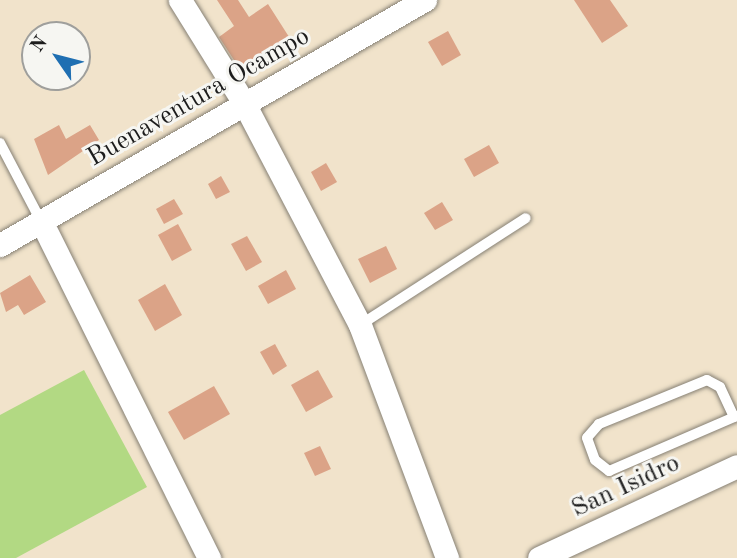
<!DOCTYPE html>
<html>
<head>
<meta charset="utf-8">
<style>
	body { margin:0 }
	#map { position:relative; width:737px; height:558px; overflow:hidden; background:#f1e3cb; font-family:"Old Standard TT",serif }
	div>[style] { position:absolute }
	.green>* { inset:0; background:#b2d983 }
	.building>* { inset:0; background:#dba387 }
	.roads { filter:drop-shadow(0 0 2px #868074) drop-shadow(0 0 2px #868074) }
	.service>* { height:10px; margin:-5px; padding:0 5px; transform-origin:5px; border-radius:5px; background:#fff }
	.minor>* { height:23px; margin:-11.5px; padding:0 11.5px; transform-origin:11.5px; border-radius:11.5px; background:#fff }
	span { translate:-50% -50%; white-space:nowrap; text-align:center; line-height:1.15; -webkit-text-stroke:6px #f6f6f2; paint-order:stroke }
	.street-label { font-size:26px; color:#1c1c1c }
	.north { position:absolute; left:21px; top:21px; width:70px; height:70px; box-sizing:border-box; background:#f6f6f2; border:2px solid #9f9f9c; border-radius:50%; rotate:305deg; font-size:19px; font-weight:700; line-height:28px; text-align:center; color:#1c1c1c }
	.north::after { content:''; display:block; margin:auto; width:24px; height:32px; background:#1f6fb2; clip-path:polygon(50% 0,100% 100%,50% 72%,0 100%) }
</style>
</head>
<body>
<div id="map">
	<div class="green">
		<i style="clip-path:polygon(84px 370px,147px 487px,16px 558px,0 558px,0 415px)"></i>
	</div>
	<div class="building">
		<i style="clip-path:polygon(217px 0,238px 0,249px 17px,268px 4px,291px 40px,243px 74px,219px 37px,234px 26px)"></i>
		<i style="clip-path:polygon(574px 0,610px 0,628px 26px,602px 43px)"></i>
		<i style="clip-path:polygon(448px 31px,461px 55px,442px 66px,428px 42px)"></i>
		<i style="clip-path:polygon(59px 125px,66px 139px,90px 125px,99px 140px,48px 175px,34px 139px)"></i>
		<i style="clip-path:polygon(489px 145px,499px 163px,474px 177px,464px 159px)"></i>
		<i style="clip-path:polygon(326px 163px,337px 182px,321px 191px,311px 172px)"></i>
		<i style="clip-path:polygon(221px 176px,230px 192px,216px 199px,208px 184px)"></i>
		<i style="clip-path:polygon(174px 199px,183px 214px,164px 224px,156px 209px)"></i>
		<i style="clip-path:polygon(442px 202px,453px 220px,435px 230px,424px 213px)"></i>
		<i style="clip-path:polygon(178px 224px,192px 250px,172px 261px,158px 235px)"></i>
		<i style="clip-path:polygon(247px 236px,262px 262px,246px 271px,231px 244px)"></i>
		<i style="clip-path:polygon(386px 246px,397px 269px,370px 283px,358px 259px)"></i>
		<i style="clip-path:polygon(286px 270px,296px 289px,268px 304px,258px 286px)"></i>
		<i style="clip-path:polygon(30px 275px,46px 302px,24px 315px,18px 305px,6px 312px,0 293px)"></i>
		<i style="clip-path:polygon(165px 284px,182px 315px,155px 331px,138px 300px)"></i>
		<i style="clip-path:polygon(275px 344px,287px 366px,273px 375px,260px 352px)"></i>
		<i style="clip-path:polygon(318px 370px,333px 397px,306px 412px,291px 385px)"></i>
		<i style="clip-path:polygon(214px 386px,230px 414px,184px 440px,168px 412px)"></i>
		<i style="clip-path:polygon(320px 446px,331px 469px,315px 476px,304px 453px)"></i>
	</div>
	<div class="roads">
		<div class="service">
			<i style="left:0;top:143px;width:88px;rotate:62.3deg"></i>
			<i style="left:360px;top:325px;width:197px;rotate:-32.8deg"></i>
			<i style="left:734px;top:417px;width:33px;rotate:-115deg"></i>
			<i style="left:720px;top:387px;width:15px;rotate:-152deg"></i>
			<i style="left:707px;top:380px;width:117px;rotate:157.8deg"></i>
			<i style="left:599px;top:424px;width:18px;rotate:131deg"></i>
			<i style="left:587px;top:438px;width:23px;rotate:70deg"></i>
			<i style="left:595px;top:460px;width:18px;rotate:38deg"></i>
			<i style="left:609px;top:471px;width:139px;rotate:-23.3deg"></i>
		</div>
		<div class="minor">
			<i style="left:180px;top:0;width:123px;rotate:58.2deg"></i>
			<i style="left:245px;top:105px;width:248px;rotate:62.4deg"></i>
			<i style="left:360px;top:325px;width:249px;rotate:69.5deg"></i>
			<i style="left:41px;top:221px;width:377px;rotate:63.5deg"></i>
			<i style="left:0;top:245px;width:491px;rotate:-30deg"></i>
			<i style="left:539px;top:558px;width:218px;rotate:-24.9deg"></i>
		</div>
	</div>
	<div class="street-label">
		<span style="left:199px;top:98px;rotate:-30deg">Buenaventura Ocampo</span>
		<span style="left:626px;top:487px;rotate:-25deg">San Isidro</span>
	</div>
	<div class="north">N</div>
</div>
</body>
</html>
